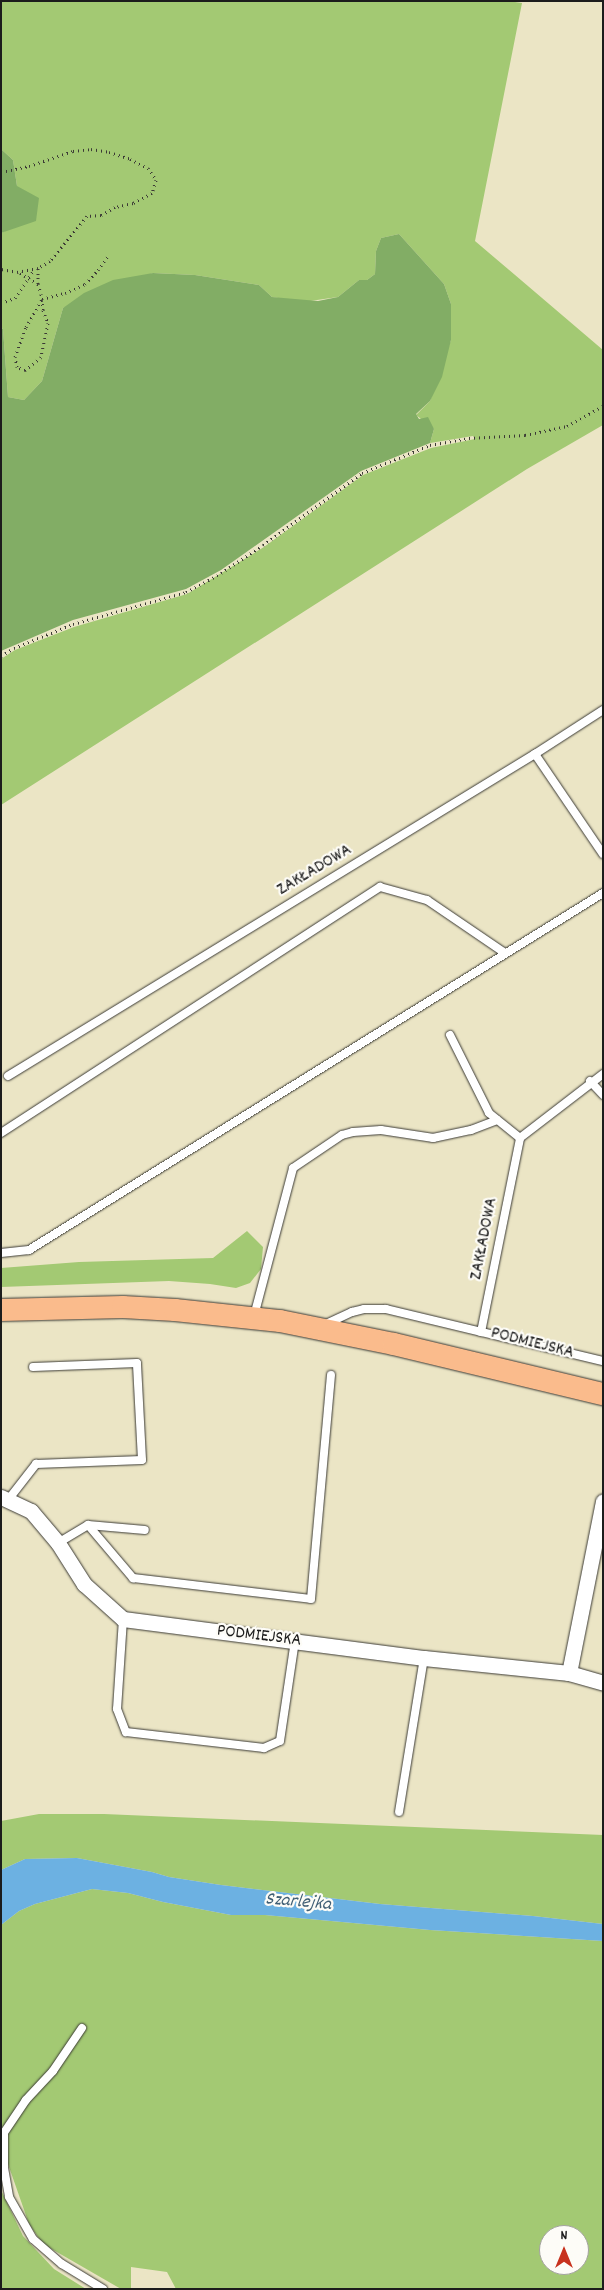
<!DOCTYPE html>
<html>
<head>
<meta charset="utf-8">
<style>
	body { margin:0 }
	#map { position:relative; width:604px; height:2290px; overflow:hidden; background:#ebe5c5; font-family:Dekko,sans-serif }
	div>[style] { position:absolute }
	.green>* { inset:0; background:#a3c973 }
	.forest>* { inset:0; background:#82ad65 }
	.water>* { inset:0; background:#6cb1e2 }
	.path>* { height:3px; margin-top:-1.5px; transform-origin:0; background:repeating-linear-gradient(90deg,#3b3a35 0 1px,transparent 0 5px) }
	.roads { filter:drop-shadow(0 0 1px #3b3a35) drop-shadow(0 0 1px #3b3a35) }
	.lane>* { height:8px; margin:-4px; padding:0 4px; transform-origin:4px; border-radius:4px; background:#fff }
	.street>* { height:15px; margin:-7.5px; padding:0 7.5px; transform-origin:7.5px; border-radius:7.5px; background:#fff }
	.primary>* { height:22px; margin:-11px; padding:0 11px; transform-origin:11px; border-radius:11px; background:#fabb8c }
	span { translate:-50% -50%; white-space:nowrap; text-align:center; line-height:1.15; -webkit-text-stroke:4.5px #fdfcf7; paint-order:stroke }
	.street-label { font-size:18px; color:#1c1c1c }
	.water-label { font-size:19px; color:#405f75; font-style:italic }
	.frame { position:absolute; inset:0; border:2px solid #1c1c1c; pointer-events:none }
	.north { position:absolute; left:539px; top:2225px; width:50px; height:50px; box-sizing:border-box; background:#fdfcf7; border:1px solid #a3a29f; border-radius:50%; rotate:0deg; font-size:14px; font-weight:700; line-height:20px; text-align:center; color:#1c1c1c }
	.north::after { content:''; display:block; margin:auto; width:18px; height:22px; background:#c8321e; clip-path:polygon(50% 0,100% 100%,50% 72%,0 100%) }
</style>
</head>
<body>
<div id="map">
	<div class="green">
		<i style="clip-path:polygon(1px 1px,508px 1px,522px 3px,475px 241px,603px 350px,603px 425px,527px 469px,1px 805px,1px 659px,15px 650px,74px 627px,187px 594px,264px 547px,363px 475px,431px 448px,475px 439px,473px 436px,430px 443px,434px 429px,416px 415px,430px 401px,451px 340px,451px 304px,444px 284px,399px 234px,381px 238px,376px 251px,375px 274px,367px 280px,359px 280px,338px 297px,303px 302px,272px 297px,259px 285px,195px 275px,153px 273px,63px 308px,42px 381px,24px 400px,8px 397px,3px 329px,1px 328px,1px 233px,9px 229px,17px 186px,13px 160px,1px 149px)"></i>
		<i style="clip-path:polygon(247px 1231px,263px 1247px,261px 1269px,250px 1283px,236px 1288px,210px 1284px,169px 1281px,1px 1287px,1px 1268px,79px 1262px,213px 1258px)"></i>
		<i style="clip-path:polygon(39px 1814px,104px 1814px,603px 1835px,603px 1924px,533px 1916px,380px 1904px,221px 1885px,169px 1877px,152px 1872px,77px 1858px,25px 1859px,1px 1870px,1px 1821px)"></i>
		<i style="clip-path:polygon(evenodd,92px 1889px,128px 1893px,163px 1902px,231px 1915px,265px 1915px,430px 1930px,603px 1941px,603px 2289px,176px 2289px,167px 2272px,131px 2267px,131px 2289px,121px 2289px,43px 2244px,29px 2224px,8px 2164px,1px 2167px,1px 1925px,19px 1911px,35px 1904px,92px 1889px,549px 2235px,579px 2235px,579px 2265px,549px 2265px,549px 2235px)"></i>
		<i style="clip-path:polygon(1px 2190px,23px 2236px,54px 2269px,86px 2289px,1px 2289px)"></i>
	</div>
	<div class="forest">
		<i style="clip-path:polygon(1px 149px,13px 160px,17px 186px,39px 198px,36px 221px,1px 233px)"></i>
		<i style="clip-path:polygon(399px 234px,444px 284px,451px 304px,451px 340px,442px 377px,430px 401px,416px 414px,419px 419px,428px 417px,434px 429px,430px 443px,361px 471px,221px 570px,186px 589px,73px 620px,1px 651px,1px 328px,3px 329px,8px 397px,24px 400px,42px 381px,63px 308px,84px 293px,113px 280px,153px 273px,195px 275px,259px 285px,272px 297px,318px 301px,338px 297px,359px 280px,367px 280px,375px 274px,376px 251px,381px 238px)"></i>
	</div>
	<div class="water">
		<i style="clip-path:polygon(77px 1858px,152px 1872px,169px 1877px,221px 1885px,380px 1904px,533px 1916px,603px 1924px,603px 1941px,430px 1930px,265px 1915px,231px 1915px,163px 1902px,128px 1893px,92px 1889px,35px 1904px,19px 1911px,1px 1925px,1px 1870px,25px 1859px)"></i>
	</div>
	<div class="path">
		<i style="left:1px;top:172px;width:29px;rotate:-12deg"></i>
		<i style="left:29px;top:166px;width:46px;rotate:-18.8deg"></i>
		<i style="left:73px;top:151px;width:18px;rotate:-6deg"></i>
		<i style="left:91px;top:149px;width:18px;rotate:9deg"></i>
		<i style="left:109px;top:152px;width:22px;rotate:18deg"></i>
		<i style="left:130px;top:159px;width:20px;rotate:27deg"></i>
		<i style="left:148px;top:168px;width:14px;rotate:56deg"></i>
		<i style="left:156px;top:180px;width:14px;rotate:107deg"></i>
		<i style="left:152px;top:193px;width:21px;rotate:152deg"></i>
		<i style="left:133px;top:203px;width:18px;rotate:167deg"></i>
		<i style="left:115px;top:207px;width:16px;rotate:150deg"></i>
		<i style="left:101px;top:215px;width:14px;rotate:176deg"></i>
		<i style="left:87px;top:216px;width:58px;rotate:129.4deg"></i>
		<i style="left:50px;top:261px;width:14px;rotate:150deg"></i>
		<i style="left:38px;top:268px;width:20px;rotate:169deg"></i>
		<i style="left:18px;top:272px;width:17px;rotate:-170deg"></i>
		<i style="left:38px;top:268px;width:16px;rotate:90deg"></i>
		<i style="left:20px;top:273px;width:21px;rotate:31deg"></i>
		<i style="left:38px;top:284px;width:10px;rotate:73deg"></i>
		<i style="left:41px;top:294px;width:5px;rotate:79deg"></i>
		<i style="left:42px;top:299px;width:11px;rotate:85deg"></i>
		<i style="left:43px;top:310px;width:14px;rotate:69deg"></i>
		<i style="left:48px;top:323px;width:35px;rotate:102deg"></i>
		<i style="left:41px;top:357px;width:21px;rotate:141deg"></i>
		<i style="left:25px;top:370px;width:9px;rotate:-159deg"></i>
		<i style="left:17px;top:367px;width:10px;rotate:-101deg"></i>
		<i style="left:15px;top:357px;width:32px;rotate:-70deg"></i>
		<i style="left:26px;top:327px;width:32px;rotate:-60deg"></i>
		<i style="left:42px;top:299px;width:24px;rotate:-15deg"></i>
		<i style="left:65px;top:293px;width:22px;rotate:-24deg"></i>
		<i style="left:85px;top:284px;width:19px;rotate:-47deg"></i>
		<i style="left:98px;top:270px;width:16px;rotate:-55deg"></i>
		<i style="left:1px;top:303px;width:15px;rotate:-20deg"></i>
		<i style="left:15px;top:298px;width:34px;rotate:-56deg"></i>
		<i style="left:1px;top:656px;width:15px;rotate:-32deg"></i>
		<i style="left:14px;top:648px;width:64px;rotate:-22.1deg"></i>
		<i style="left:73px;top:624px;width:117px;rotate:-15.8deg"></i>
		<i style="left:186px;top:592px;width:40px;rotate:-28deg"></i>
		<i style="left:221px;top:573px;width:50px;rotate:-33.7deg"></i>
		<i style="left:263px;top:545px;width:122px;rotate:-36deg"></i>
		<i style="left:362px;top:473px;width:74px;rotate:-22.4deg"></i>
		<i style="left:430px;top:445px;width:40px;rotate:-10deg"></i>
		<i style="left:469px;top:438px;width:56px;rotate:-3.1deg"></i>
		<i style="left:525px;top:435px;width:43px;rotate:-12.1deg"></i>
		<i style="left:567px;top:426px;width:41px;rotate:-29.1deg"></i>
	</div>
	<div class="roads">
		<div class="lane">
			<i style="left:535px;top:754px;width:81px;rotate:-32.9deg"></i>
			<i style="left:450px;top:1035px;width:87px;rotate:63.4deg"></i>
			<i style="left:489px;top:1113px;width:40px;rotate:39deg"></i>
			<i style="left:8px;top:1076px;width:618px;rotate:-31.43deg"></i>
			<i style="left:535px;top:754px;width:121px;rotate:55.8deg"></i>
			<i style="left:590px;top:1081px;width:19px;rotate:47deg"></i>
			<i style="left:1px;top:1133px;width:452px;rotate:-33deg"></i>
			<i style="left:380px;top:887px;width:49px;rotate:15.5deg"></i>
			<i style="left:427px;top:900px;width:94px;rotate:34.2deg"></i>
			<i style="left:1px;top:1253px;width:28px;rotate:-6deg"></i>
			<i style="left:29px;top:1250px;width:676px;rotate:-31.88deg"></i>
			<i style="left:254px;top:1316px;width:153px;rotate:-75.2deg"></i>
			<i style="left:293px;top:1168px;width:59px;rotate:-34deg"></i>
			<i style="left:342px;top:1135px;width:11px;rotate:-15deg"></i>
			<i style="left:353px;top:1132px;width:28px;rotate:-4deg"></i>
			<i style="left:381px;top:1130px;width:53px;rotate:8.7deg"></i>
			<i style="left:433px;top:1138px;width:39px;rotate:-12deg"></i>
			<i style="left:471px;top:1130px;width:28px;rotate:-21deg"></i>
			<i style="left:324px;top:1325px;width:31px;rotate:-25deg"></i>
			<i style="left:352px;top:1312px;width:12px;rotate:-14deg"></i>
			<i style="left:364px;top:1309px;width:22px"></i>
			<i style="left:386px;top:1309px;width:223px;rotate:13.5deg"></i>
			<i style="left:481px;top:1332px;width:198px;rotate:-78.6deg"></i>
			<i style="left:520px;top:1138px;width:105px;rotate:-37.6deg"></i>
			<i style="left:8px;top:1500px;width:46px;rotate:-52.1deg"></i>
			<i style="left:36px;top:1464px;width:106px;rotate:-2.2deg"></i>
			<i style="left:142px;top:1460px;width:97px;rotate:-93deg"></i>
			<i style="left:137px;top:1363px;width:104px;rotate:177.8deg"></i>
			<i style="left:88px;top:1525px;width:70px;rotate:49.7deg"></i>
			<i style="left:133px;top:1578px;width:179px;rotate:6.7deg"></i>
			<i style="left:311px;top:1599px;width:225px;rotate:-84.9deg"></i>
			<i style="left:58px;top:1543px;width:35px;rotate:-31deg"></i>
			<i style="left:88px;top:1525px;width:57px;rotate:5deg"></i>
			<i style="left:123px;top:1619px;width:90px;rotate:93.8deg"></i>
			<i style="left:117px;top:1709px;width:25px;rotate:69deg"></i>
			<i style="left:126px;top:1732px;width:139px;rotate:6.6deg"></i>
			<i style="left:264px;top:1748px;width:17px;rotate:-24deg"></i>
			<i style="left:280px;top:1741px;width:101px;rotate:-81.5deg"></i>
			<i style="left:399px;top:1812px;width:156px;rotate:-80.8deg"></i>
			<i style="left:82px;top:2028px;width:52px;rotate:124deg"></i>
			<i style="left:53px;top:2071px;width:40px;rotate:133deg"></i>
			<i style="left:26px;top:2100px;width:40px;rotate:124deg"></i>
			<i style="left:4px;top:2133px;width:35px;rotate:90deg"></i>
			<i style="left:4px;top:2168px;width:29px;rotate:80deg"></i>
			<i style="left:9px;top:2197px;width:48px;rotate:60.3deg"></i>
			<i style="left:33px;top:2239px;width:38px;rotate:41deg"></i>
			<i style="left:62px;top:2264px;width:48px;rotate:31.4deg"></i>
		</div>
		<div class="street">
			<i style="left:1px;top:1497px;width:33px;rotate:25deg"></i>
			<i style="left:31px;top:1511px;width:42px;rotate:49.8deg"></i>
			<i style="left:58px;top:1543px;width:49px;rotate:57.6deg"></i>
			<i style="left:84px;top:1584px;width:52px;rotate:41.9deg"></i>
			<i style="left:123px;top:1619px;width:304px;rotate:7.4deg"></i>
			<i style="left:424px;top:1658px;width:146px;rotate:5.9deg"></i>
			<i style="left:569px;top:1673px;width:35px;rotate:16deg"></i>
			<i style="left:569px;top:1673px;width:175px;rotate:-78.8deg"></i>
		</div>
		<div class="primary">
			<i style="left:1px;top:1310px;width:122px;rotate:-1.4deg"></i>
			<i style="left:123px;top:1307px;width:52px;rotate:3.3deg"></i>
			<i style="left:175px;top:1310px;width:106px;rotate:6deg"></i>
			<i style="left:280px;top:1321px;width:116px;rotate:11.4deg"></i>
			<i style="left:394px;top:1344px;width:215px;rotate:13.5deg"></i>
		</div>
	</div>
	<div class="street-label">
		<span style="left:315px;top:871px;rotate:-31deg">ZAKŁADOWA</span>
		<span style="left:485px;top:1239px;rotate:-79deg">ZAKŁADOWA</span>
		<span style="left:532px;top:1344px;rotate:14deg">PODMIEJSKA</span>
		<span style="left:259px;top:1637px;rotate:7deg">PODMIEJSKA</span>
	</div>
	<div class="water-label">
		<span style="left:298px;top:1903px;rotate:5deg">Szarlejka</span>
	</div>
	<div class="frame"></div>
	<div class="north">N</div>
</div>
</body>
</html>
